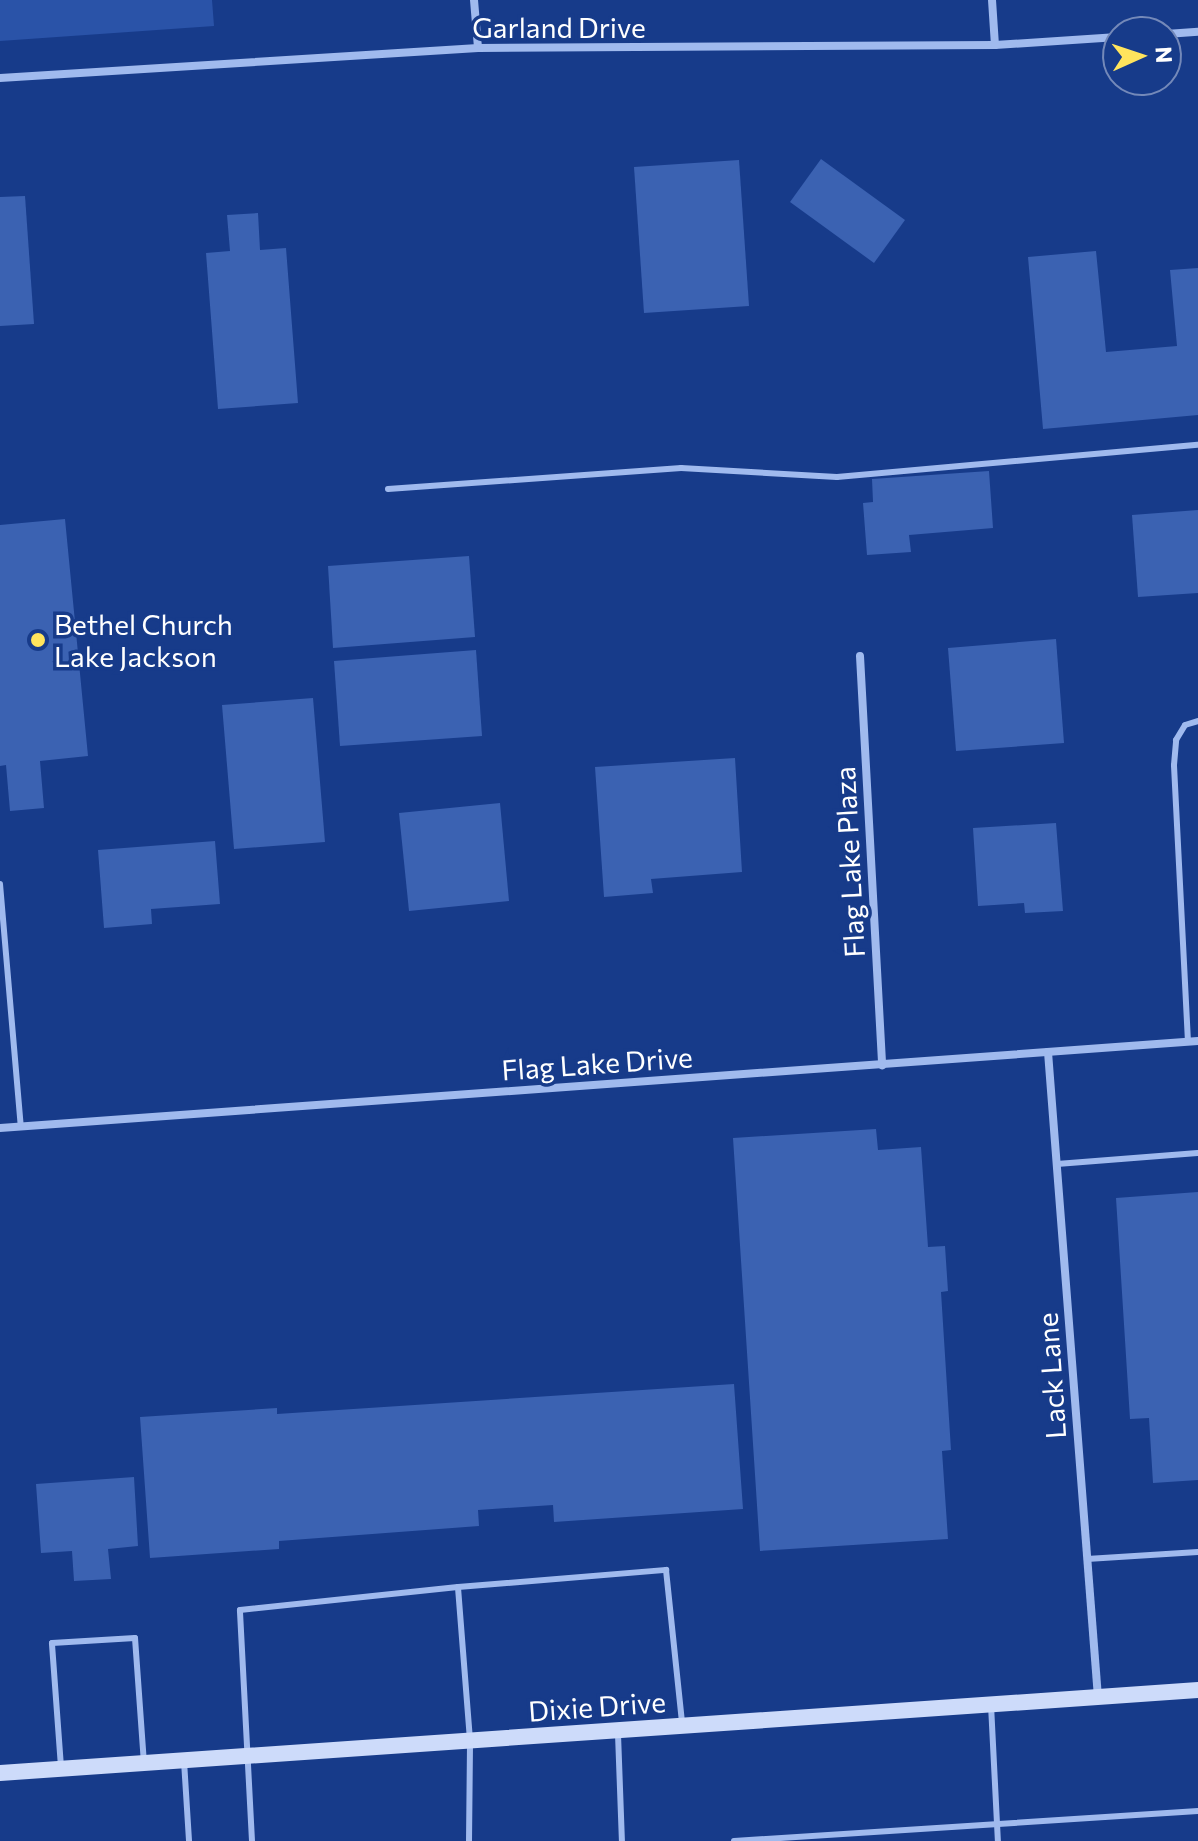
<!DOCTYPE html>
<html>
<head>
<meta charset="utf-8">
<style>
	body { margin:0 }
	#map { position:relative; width:1198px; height:1841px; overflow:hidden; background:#173b8a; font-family:Commissioner,sans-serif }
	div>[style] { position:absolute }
	.green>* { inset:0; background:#2a53a8 }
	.building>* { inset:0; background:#3b62b2 }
	.service>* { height:6px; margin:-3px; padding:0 3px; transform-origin:3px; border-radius:3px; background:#a0baee }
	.minor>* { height:8px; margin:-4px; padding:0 4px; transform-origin:4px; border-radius:4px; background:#a0baee }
	.secondary>* { height:16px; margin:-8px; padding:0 8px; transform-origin:8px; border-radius:8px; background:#cddbfa }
	.dots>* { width:22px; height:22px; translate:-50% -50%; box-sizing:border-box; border:4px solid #173b8a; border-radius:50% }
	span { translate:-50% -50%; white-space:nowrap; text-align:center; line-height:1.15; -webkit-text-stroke:7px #173b8a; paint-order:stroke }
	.street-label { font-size:28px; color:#fff }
	.poi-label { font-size:28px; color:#fff }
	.left { translate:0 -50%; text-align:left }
	.north { position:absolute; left:1102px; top:16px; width:80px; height:80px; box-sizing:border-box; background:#173b8a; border:2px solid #7489b9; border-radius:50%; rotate:87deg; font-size:22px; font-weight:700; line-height:32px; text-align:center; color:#fff }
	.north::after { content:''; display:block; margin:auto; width:28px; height:36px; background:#ffe45d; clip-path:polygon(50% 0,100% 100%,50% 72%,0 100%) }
</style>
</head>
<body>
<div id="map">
	<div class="green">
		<i style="clip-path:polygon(0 0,212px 0,214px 26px,0 41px)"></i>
	</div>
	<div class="building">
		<i style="clip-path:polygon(821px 159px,905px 220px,874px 263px,790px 202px)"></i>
		<i style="clip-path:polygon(739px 160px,749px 306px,644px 313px,634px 167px)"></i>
		<i style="clip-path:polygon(25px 196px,34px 324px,0 326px,0 197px)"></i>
		<i style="clip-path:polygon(258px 213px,260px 250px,286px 248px,298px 403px,218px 409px,206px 253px,230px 251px,227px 215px)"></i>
		<i style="clip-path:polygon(1096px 251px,1106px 352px,1177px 346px,1170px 270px,1198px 268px,1198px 415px,1043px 429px,1028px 257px)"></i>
		<i style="clip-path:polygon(989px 471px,993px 528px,909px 535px,911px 552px,867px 555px,863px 503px,873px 502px,872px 479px)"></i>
		<i style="clip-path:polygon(1198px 510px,1198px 593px,1138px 597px,1132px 515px)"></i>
		<i style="clip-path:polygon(65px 519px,88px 756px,40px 761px,44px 808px,10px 811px,6px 765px,0 766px,0 525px)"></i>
		<i style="clip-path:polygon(469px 556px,475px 637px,333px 648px,328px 566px)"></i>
		<i style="clip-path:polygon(1056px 639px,1064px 743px,956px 751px,948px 648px)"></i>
		<i style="clip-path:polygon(476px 650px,482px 736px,340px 746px,334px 661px)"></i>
		<i style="clip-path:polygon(313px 698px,325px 842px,234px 849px,222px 705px)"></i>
		<i style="clip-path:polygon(735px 758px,742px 872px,651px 879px,653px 893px,604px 897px,595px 767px)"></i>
		<i style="clip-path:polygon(500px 803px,509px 901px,409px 911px,399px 813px)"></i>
		<i style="clip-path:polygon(1056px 823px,1063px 911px,1025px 913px,1024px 903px,978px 906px,973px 828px)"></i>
		<i style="clip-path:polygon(215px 841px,220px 904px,151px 909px,152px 924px,104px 928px,98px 850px)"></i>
		<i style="clip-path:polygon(876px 1129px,878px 1150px,921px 1147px,928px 1247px,945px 1246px,948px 1291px,941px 1292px,951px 1450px,942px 1451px,948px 1539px,760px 1551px,733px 1138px)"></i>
		<i style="clip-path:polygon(1198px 1192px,1198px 1480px,1153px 1483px,1149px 1418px,1130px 1419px,1116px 1198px)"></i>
		<i style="clip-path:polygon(734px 1384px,743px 1509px,554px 1522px,553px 1505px,478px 1510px,479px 1526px,279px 1541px,279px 1549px,150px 1558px,140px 1417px,277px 1408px,277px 1414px)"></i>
		<i style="clip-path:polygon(134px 1477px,138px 1546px,108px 1549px,111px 1579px,74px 1581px,72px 1551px,41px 1553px,36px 1484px)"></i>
	</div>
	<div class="service">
		<i style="left:388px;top:489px;width:294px;rotate:-4.1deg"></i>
		<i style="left:681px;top:468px;width:156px;rotate:3.3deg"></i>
		<i style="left:837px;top:477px;width:362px;rotate:-5.1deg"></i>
		<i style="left:0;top:884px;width:244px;rotate:85.1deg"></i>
		<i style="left:1188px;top:1042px;width:277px;rotate:-92.9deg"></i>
		<i style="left:1174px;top:765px;width:25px;rotate:-85deg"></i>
		<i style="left:1176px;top:740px;width:17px;rotate:-59deg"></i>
		<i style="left:1185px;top:725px;width:14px;rotate:-17deg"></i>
		<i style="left:1057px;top:1164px;width:141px;rotate:-4.5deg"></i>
		<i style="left:1087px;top:1559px;width:111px;rotate:-3.6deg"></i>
		<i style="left:991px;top:1705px;width:136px;rotate:87.1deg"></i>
		<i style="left:618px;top:1734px;width:107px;rotate:87.9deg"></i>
		<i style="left:184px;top:1761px;width:80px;rotate:86.4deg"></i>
		<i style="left:61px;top:1767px;width:124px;rotate:-94.2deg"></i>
		<i style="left:52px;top:1643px;width:83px;rotate:-3.4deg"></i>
		<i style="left:135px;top:1638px;width:125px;rotate:85.9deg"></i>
		<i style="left:252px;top:1841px;width:231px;rotate:-93deg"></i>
		<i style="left:240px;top:1610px;width:219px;rotate:-6deg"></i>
		<i style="left:469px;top:1841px;width:101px;rotate:-89.4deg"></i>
		<i style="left:470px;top:1740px;width:153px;rotate:-94.5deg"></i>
		<i style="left:458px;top:1587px;width:209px;rotate:-4.7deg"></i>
		<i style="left:666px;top:1570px;width:154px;rotate:84deg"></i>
		<i style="left:734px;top:1841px;width:465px;rotate:-3.7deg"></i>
	</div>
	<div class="minor">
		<i style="left:474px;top:0;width:48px;rotate:85.2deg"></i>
		<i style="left:992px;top:0;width:45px;rotate:86.2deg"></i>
		<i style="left:1166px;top:34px;width:32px;rotate:-4deg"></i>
		<i style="left:0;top:78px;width:479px;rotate:-3.6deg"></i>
		<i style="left:478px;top:48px;width:517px;rotate:-0.33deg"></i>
		<i style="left:995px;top:45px;width:123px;rotate:-3.7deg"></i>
		<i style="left:860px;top:656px;width:410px;rotate:86.9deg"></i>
		<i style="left:1048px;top:1052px;width:647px;rotate:85.57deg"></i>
		<i style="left:0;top:1128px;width:1201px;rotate:-4.15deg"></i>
	</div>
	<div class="secondary">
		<i style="left:0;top:1773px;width:1201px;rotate:-3.96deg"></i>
	</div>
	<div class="dots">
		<i style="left:38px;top:640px;background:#ffe45d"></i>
	</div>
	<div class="street-label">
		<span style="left:559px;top:27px">Garland Drive</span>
		<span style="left:849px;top:862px;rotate:-93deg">Flag Lake Plaza</span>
		<span style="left:597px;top:1063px;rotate:-4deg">Flag Lake Drive</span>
		<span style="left:1051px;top:1376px;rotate:-94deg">Lack Lane</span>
		<span style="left:597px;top:1706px;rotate:-4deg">Dixie Drive</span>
	</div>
	<div class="poi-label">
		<span class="left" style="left:54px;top:640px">Bethel Church<br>Lake Jackson</span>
	</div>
	<div class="north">N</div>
</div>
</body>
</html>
